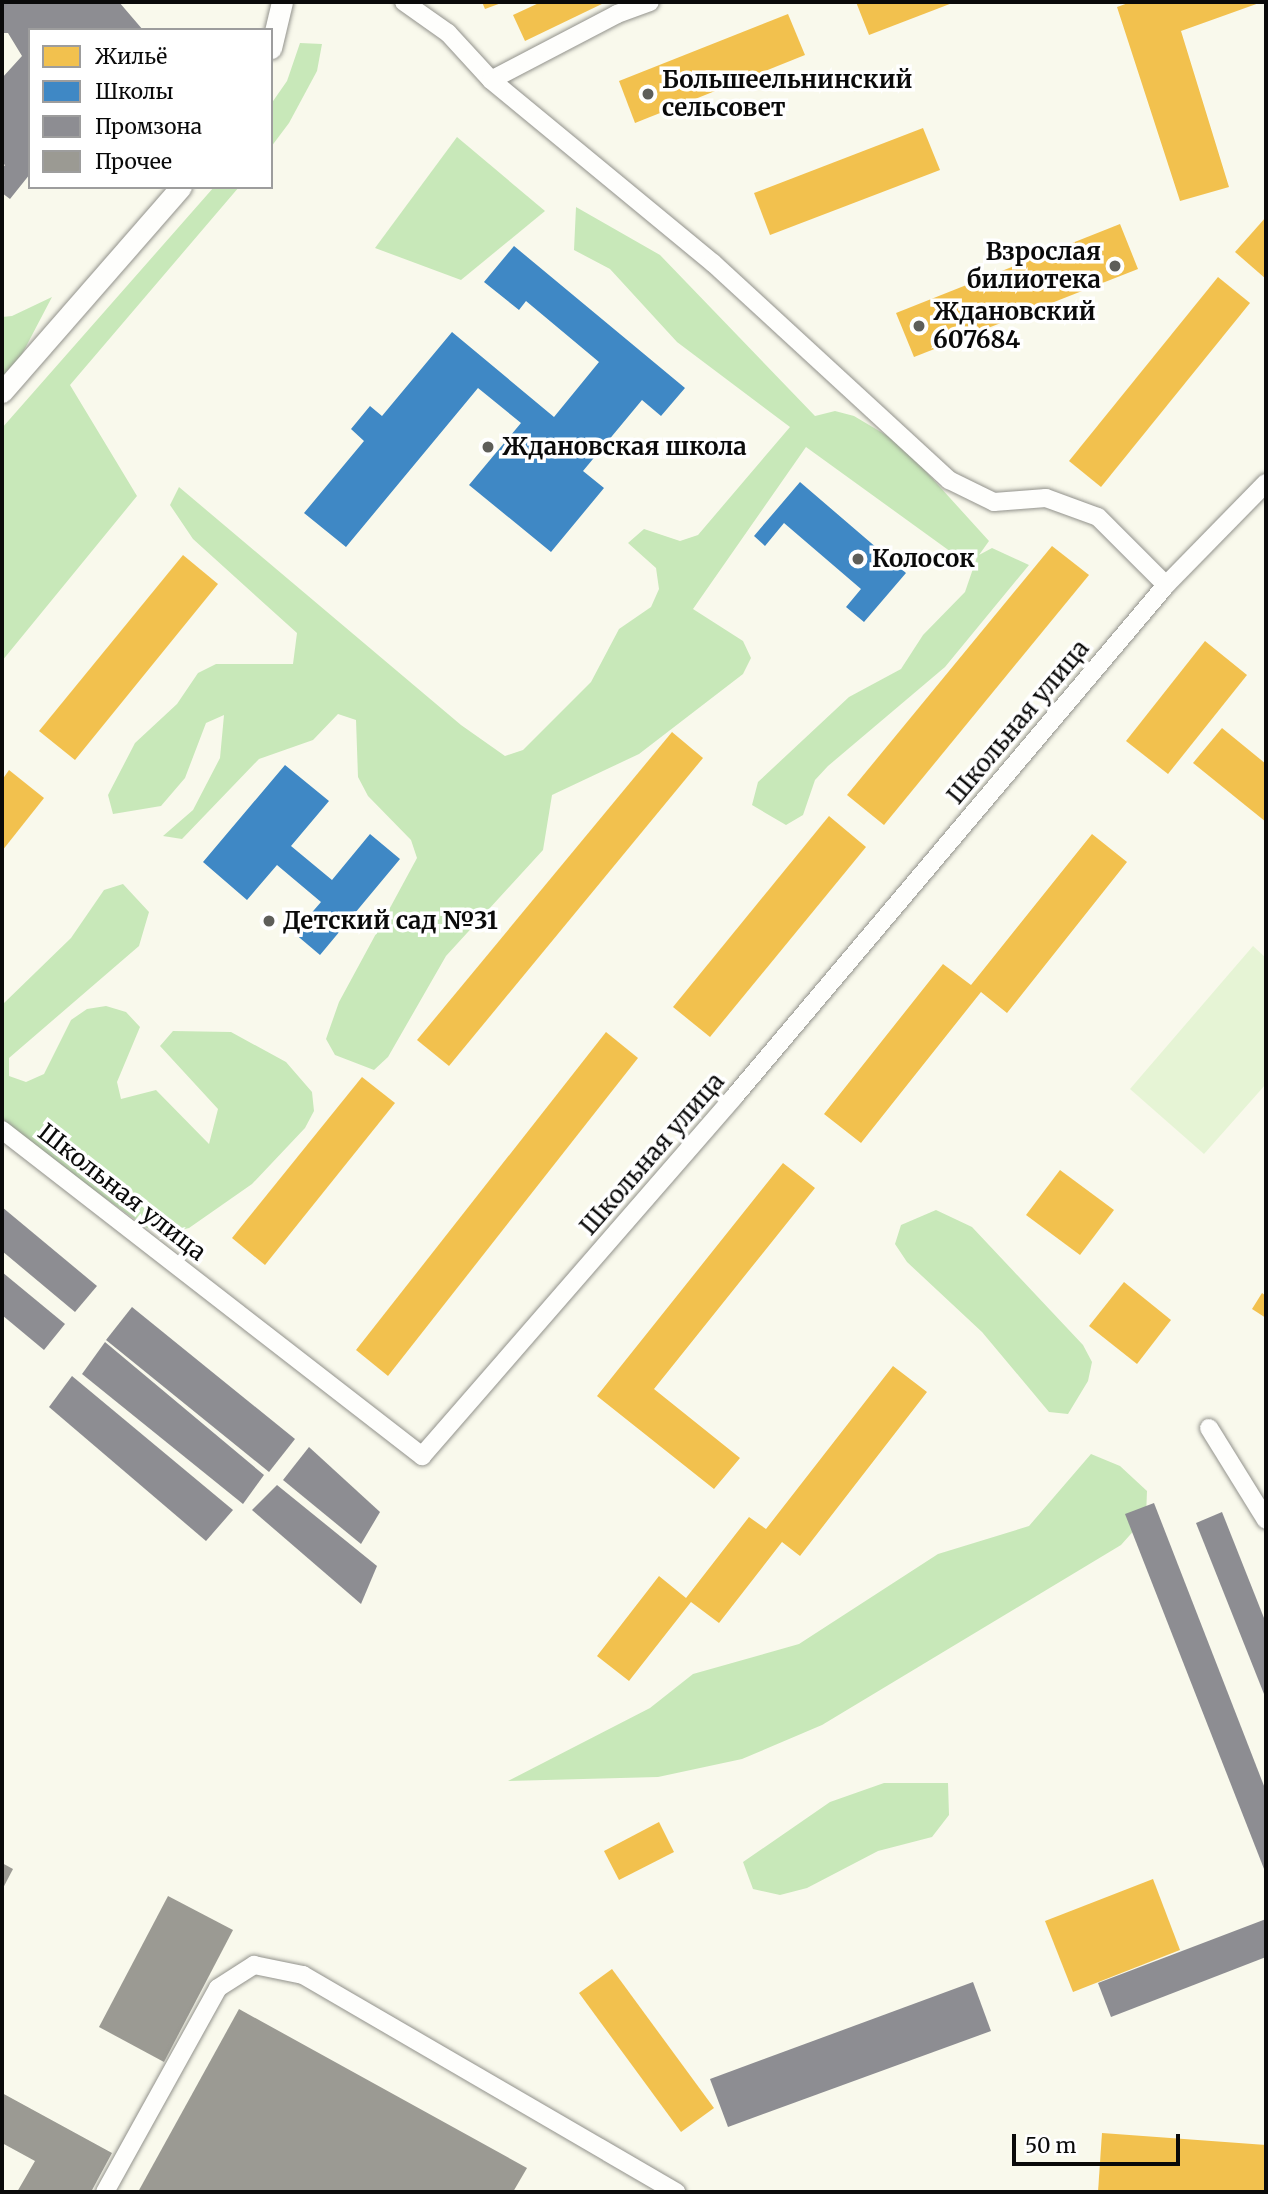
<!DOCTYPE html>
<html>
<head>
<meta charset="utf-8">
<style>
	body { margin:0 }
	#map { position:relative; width:1268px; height:2194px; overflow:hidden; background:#f9f9ec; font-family:Merriweather,serif }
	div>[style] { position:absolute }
	.forest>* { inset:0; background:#c8e8b9 }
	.pitch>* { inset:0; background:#e6f4d5 }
	.homes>* { inset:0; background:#f2c14e }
	.schools>* { inset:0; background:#3f88c5 }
	.industry>* { inset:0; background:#8d8d92 }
	.building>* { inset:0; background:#9b9a93 }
	.roads { filter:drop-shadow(0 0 2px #92928c) drop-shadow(0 0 2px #92928c) }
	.minor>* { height:18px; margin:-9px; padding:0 9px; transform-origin:9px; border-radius:9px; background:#fefefc }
	.tertiary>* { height:21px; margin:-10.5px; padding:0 10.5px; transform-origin:10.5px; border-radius:10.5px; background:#fefefc }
	.dots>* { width:19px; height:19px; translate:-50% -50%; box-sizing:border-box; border:4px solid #fff; border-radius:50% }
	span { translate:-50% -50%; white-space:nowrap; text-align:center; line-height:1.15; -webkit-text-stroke:7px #fff; paint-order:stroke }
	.poi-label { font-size:24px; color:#0a0a0a; font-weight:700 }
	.left { translate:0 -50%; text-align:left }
	.right { translate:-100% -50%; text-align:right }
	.street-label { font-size:24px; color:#0a0a0a }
	.frame { position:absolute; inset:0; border:4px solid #0a0a0a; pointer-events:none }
	.legend { position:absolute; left:28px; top:28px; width:245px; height:161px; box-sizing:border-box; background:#fff; border:2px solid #9d9d9d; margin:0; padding:9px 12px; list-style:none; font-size:21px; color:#0a0a0a }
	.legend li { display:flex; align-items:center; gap:14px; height:35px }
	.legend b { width:35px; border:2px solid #9d9d9d }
	.scale { position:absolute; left:1012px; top:2134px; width:168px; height:32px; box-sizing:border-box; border:4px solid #0a0a0a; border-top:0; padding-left:9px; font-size:21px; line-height:24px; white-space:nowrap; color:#0a0a0a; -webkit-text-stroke:5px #fff; paint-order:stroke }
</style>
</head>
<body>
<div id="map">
	<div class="forest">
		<i style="clip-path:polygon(300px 43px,322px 44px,317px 71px,289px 123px,271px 147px,271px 104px,287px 81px)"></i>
		<i style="clip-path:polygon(457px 137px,545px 211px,461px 280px,375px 248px)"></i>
		<i style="clip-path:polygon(214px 187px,239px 187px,70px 385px,137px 496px,2px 661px,2px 428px)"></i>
		<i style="clip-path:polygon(576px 207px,660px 255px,815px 416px,835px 411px,854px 416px,901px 444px,989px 541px,979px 555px,992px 548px,1029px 565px,945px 667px,828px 766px,815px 780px,803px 815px,786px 825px,752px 805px,758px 782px,849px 697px,901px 669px,923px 635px,965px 592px,977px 557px,958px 557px,806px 447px,693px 609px,743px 641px,751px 658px,743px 674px,639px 754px,552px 795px,543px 850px,446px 956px,388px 1057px,374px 1070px,335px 1055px,326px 1039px,339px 1002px,417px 858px,411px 840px,368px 796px,358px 777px,356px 720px,338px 714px,313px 740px,259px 759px,182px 839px,163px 836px,193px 810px,220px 758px,224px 715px,206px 723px,185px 778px,161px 806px,113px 814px,108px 795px,135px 743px,177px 704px,198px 673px,216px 664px,293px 664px,297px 633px,193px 539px,170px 505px,179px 487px,461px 725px,505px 756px,523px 750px,591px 682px,619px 629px,651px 607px,659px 589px,656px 568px,628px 543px,644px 529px,680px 541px,698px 535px,790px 427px,677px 342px,610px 269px,574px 250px)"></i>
		<i style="clip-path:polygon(52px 297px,20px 358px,2px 378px,2px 317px,12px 316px)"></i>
		<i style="clip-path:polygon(123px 884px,149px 912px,139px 946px,9px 1058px,9px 1076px,26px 1082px,44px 1074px,71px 1020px,87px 1009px,106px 1006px,126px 1012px,140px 1027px,117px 1082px,121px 1099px,156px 1090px,209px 1144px,218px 1109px,160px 1046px,173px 1031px,231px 1032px,286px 1062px,312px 1092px,314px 1111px,305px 1128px,252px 1184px,189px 1228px,169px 1233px,147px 1228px,11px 1131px,2px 1116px,2px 1005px,71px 938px,104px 890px)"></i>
		<i style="clip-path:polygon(936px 1210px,972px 1227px,1083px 1345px,1092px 1362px,1088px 1381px,1068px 1414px,1049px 1412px,982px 1332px,907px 1262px,895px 1244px,901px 1225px)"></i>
		<i style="clip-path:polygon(1091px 1454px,1120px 1466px,1147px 1491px,1146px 1517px,1121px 1545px,822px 1725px,742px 1759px,658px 1777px,508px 1781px,650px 1708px,693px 1674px,799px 1644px,938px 1554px,1029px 1526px)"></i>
		<i style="clip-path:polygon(884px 1783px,948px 1783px,949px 1815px,932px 1837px,878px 1851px,807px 1888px,780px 1895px,753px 1889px,743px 1862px,830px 1802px)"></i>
	</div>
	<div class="pitch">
		<i style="clip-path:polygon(1253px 946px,1266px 958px,1266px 1084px,1204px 1154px,1130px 1089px)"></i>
	</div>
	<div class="homes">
		<i style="clip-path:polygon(482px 2px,504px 2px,485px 9px)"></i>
		<i style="clip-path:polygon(541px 2px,606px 2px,525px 41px,513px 15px)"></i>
		<i style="clip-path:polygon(856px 2px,955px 2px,869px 35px)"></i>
		<i style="clip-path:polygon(1131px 2px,1262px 2px,1181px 31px,1229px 187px,1180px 201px,1117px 7px)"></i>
		<i style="clip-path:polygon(788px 14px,805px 55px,635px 123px,619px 81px)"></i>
		<i style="clip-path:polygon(923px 128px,940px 170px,770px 235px,754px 193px)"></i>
		<i style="clip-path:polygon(1266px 217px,1266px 279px,1235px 252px)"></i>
		<i style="clip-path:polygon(1120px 224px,1138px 269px,914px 357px,896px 313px)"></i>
		<i style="clip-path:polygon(1218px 277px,1250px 303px,1101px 487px,1069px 461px)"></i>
		<i style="clip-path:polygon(1052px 546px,1089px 575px,884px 825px,847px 795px)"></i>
		<i style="clip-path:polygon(183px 555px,218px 584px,75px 760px,39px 731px)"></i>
		<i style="clip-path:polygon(1205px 641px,1247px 675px,1168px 774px,1126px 741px)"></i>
		<i style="clip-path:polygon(1222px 728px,1266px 764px,1266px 822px,1193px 763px)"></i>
		<i style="clip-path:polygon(672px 732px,703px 758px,449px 1066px,417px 1040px)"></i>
		<i style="clip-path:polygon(9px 770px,44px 798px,2px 851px,2px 780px)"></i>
		<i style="clip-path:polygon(829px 816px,866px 847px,710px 1037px,673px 1007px)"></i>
		<i style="clip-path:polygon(1092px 834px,1127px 862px,1007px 1013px,981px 992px,861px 1143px,824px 1114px,943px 964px,971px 985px)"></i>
		<i style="clip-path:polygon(606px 1032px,638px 1058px,388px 1376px,356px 1350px)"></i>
		<i style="clip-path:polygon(362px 1077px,395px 1103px,265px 1265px,232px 1238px)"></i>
		<i style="clip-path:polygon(783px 1163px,815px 1188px,654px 1389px,740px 1458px,714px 1489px,597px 1396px)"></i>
		<i style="clip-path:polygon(1060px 1170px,1114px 1210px,1080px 1255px,1026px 1215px)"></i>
		<i style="clip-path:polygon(1124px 1282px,1171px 1320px,1137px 1364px,1089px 1326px)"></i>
		<i style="clip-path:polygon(1262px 1293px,1266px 1296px,1266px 1318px,1252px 1309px)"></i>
		<i style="clip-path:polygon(893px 1366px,927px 1392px,800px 1556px,782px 1542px,719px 1623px,691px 1602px,629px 1681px,597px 1656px,659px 1576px,686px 1598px,749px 1517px,766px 1529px)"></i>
		<i style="clip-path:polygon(659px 1822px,674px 1852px,619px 1880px,604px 1851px)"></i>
		<i style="clip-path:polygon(1153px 1879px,1180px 1950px,1073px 1992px,1045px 1921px)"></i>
		<i style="clip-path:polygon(612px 1969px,714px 2108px,681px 2132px,579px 1993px)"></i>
		<i style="clip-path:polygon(1102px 2133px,1266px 2145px,1266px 2192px,1098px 2192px)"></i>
	</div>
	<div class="schools">
		<i style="clip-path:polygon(514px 246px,685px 388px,661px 416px,642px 400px,583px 471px,604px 488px,551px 552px,469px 485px,521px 423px,478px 388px,346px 547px,304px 513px,364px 441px,351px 429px,370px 406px,382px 416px,452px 332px,554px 417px,599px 362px,526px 301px,519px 310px,484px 282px)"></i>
		<i style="clip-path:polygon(800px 482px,906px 573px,864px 622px,846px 607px,861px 589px,784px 523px,765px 546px,754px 536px)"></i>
		<i style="clip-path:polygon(285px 765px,329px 801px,291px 846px,332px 880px,370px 834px,400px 859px,320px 955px,294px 933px,321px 902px,277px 865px,247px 900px,203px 862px)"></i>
	</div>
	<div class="industry">
		<i style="clip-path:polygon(2px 2px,119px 2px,143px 30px,30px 30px,30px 174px,10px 199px,2px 193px,2px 169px,5px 165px,2px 163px,2px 78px,22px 56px,8px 33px,2px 33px)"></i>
		<i style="clip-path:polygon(2px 1207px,97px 1286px,75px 1312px,2px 1251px)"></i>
		<i style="clip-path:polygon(2px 1272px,65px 1324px,44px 1350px,2px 1315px)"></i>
		<i style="clip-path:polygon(132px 1307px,295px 1439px,269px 1472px,106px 1340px)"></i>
		<i style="clip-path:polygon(105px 1342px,264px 1475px,243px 1504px,82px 1374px)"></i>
		<i style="clip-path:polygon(72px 1376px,233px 1510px,206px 1541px,49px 1407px)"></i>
		<i style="clip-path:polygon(309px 1447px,380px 1512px,361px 1544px,283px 1480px)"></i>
		<i style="clip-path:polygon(277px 1485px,377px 1566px,361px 1604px,252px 1510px)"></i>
		<i style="clip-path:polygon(1154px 1503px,1266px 1791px,1266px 1874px,1125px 1514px)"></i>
		<i style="clip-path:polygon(1222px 1512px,1266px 1623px,1266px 1699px,1196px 1523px)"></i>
		<i style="clip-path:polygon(1266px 1919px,1266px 1957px,1111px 2017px,1098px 1983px)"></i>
		<i style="clip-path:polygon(973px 1982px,991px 2031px,728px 2127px,710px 2079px)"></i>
	</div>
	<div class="building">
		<i style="clip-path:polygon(2px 1863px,13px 1869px,2px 1890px)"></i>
		<i style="clip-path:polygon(168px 1896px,233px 1930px,164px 2062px,99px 2027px)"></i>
		<i style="clip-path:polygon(239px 2009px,527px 2168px,513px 2192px,138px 2192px)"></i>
		<i style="clip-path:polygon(2px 2093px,112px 2153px,91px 2192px,17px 2192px,35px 2161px,2px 2143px)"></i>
	</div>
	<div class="roads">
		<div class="minor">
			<i style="left:404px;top:2px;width:54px;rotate:35.2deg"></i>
			<i style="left:448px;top:33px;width:64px;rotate:47.5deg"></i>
			<i style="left:491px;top:80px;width:288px;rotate:39.5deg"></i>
			<i style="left:713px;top:263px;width:321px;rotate:42.6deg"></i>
			<i style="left:949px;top:480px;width:50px;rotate:26.1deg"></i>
			<i style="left:994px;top:502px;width:52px;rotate:-4.4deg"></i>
			<i style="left:1046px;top:498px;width:55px;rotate:20.1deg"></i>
			<i style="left:1098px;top:517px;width:96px;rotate:45deg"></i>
			<i style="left:491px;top:80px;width:142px;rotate:-27.6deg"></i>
			<i style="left:617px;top:14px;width:35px;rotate:-20deg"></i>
			<i style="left:2px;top:1130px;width:532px;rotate:37.82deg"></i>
			<i style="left:422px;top:1456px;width:476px;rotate:-49deg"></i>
			<i style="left:734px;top:1097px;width:670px;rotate:-49.84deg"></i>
			<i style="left:1166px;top:585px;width:143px;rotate:-45.6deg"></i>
			<i style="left:1209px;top:1428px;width:108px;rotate:58.2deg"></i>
			<i style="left:105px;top:2192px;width:233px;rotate:-61deg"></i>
			<i style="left:218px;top:1988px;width:43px;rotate:-32.6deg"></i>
			<i style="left:254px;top:1965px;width:50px;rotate:11.5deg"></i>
			<i style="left:303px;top:1975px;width:432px;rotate:30.2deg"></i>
		</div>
		<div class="tertiary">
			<i style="left:271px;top:48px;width:47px;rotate:-76.6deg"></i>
			<i style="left:2px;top:392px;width:272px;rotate:-48.9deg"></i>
		</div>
	</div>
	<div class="dots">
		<i style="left:648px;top:94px;background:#5e5e59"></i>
		<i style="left:1115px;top:266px;background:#5e5e59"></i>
		<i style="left:919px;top:326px;background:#5e5e59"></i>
		<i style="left:488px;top:447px;background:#5e5e59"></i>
		<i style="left:858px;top:559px;background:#5e5e59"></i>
		<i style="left:269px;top:921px;background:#5e5e59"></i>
	</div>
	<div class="poi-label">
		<span class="left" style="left:662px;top:94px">Большеельнинский<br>сельсовет</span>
		<span class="right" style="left:1101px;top:266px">Взрослая<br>билиотека</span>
		<span class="left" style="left:933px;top:326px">Ждановский<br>607684</span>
		<span class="left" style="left:502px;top:447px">Ждановская школа</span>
		<span class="left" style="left:872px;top:559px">Колосок</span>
		<span class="left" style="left:283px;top:921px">Детский сад №31</span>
	</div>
	<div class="street-label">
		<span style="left:1018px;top:722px;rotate:-50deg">Школьная улица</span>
		<span style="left:652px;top:1154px;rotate:-49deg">Школьная улица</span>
		<span style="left:122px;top:1192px;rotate:38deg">Школьная улица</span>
	</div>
	<div class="frame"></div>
	<ul class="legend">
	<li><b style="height:19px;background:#f2c14e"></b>Жильё</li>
	<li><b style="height:19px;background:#3f88c5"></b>Школы</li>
	<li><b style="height:19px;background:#8d8d92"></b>Промзона</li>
	<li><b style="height:19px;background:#9b9a93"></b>Прочее</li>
	</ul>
	<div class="scale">50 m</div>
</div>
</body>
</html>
